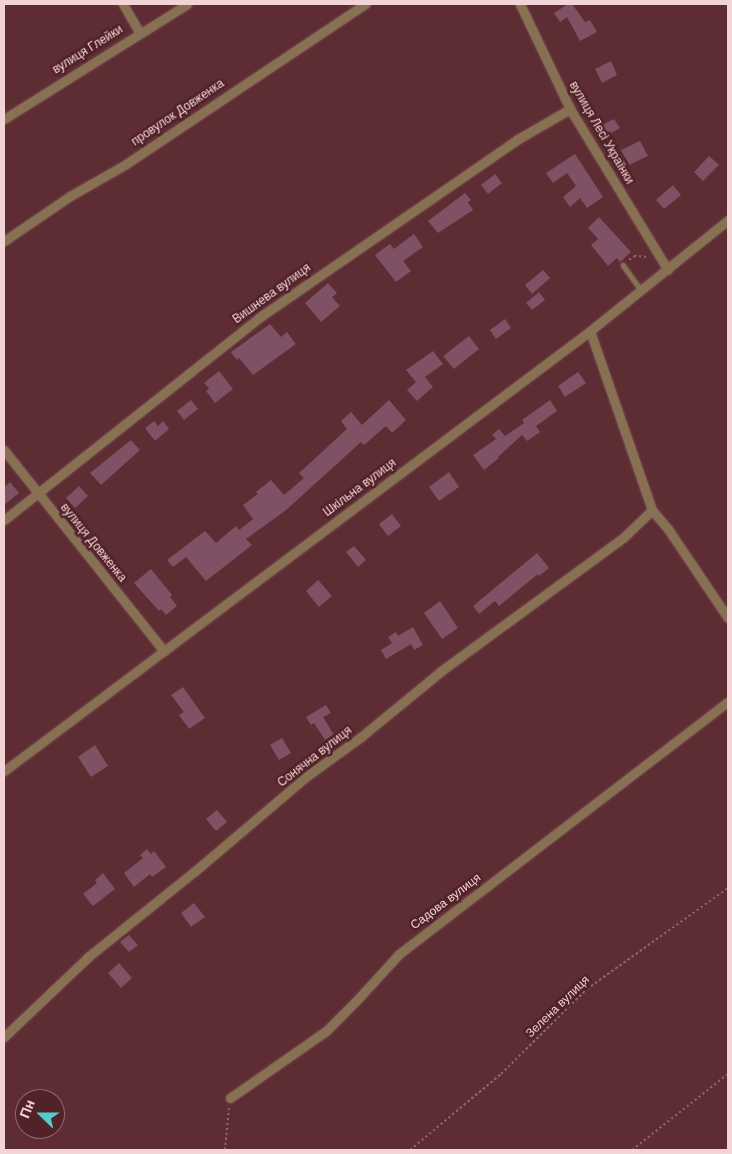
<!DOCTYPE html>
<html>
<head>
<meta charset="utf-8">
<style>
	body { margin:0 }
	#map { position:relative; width:732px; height:1154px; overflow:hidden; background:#5d2d33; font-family:"DM Sans",sans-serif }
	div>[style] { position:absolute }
	.building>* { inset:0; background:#805064 }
	.path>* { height:2px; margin-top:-1px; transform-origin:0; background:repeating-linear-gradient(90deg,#90666a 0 2.5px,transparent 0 5px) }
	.roads { filter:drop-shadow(0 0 1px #784b50) drop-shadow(0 0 1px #784b50) }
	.service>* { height:4.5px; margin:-2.25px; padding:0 2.25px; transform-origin:2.25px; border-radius:2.25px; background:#887153 }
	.minor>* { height:9px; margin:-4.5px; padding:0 4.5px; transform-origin:4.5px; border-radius:4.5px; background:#887153 }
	span { translate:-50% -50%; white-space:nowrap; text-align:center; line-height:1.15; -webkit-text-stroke:5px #522229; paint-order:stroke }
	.street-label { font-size:12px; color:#f3d4d6 }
	.frame { position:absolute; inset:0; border:5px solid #f3d4d6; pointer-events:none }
	.north { position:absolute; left:15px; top:1089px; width:50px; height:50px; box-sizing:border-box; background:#522229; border:1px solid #92696e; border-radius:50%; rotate:292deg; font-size:14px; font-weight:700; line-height:20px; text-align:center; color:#f3d4d6 }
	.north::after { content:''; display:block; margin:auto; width:18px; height:22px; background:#53cdcb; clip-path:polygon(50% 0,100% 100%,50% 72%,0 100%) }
</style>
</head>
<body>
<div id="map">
	<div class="building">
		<i style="clip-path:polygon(568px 4px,572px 4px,585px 22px,590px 20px,597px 32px,580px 41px,567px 17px,560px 22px,554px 13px)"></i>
		<i style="clip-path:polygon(611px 61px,617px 75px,602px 83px,595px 69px)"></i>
		<i style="clip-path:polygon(614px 119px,620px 128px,604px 137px,598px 127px)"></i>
		<i style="clip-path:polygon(640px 141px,648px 156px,629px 165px,621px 150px)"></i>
		<i style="clip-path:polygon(575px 154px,603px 197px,587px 208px,580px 198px,570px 207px,563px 197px,576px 186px,567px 173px,553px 183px,546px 173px)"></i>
		<i style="clip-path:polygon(709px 156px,719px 165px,703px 181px,694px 172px)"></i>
		<i style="clip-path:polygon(495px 174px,502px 183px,488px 194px,481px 185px)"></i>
		<i style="clip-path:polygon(673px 185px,681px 195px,664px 209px,656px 200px)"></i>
		<i style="clip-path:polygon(465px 193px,471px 200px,468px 202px,473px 210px,438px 233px,428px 221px)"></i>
		<i style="clip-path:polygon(599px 217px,631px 252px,620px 262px,617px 258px,608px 266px,591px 245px,598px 239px,588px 228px)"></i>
		<i style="clip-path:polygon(414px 234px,423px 247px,403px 261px,411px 271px,396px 282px,375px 255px,390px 244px,394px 249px)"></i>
		<i style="clip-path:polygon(543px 270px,550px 278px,532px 294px,525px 285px)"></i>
		<i style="clip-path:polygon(328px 283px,337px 293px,332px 297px,340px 306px,321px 322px,305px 303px)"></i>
		<i style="clip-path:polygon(539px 292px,545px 300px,532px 310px,526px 303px)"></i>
		<i style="clip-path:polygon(505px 319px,511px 328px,496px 339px,490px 330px)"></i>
		<i style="clip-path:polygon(270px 324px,281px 337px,287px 332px,296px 344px,253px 375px,239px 358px,237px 360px,231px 352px)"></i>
		<i style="clip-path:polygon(469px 336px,479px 349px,454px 369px,443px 356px)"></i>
		<i style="clip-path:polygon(433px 351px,443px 364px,425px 377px,433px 387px,417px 401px,407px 390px,416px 382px,406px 370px)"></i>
		<i style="clip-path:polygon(219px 371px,233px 389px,215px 403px,206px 391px,209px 388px,204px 383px)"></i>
		<i style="clip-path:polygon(578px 372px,586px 383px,565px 397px,558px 386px)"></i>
		<i style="clip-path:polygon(191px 400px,198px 409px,184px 420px,177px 411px)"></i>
		<i style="clip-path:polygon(389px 400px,406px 420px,392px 433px,386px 426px,364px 445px,361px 442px,285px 511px,246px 539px,252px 545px,206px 581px,186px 557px,173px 567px,167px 560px,205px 531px,216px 543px,236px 526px,239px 530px,253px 519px,243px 505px,258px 494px,256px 492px,271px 480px,284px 495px,304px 478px,299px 473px,347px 429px,341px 421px,351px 412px,362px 425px)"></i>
		<i style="clip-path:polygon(550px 400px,557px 411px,536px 426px,540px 432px,527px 441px,522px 435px,498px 457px,499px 458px,484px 470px,473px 455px,496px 439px,492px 435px,499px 429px,505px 436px,524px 423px,522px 420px)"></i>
		<i style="clip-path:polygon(154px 421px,158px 426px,163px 421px,169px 429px,155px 441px,145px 428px)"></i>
		<i style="clip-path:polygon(131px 440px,140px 450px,101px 485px,90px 473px)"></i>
		<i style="clip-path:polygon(449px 472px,459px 487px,439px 501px,429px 487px)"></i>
		<i style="clip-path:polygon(10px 482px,19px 493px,4px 505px,4px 487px)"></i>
		<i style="clip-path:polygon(79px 486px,88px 496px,75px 508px,66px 498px)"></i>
		<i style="clip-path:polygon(392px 514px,401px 526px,388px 536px,379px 524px)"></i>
		<i style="clip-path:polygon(354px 546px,366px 560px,358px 567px,346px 552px)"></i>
		<i style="clip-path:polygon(537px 553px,549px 568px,539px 576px,538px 574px,499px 606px,495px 601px,479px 614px,473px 606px)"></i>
		<i style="clip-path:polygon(151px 569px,172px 595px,170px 597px,177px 606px,166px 615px,161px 609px,159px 611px,134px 583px)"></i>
		<i style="clip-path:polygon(318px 580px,332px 596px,319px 607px,306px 591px)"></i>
		<i style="clip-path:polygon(440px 601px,458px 628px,442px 639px,424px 613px)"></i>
		<i style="clip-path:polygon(413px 627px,423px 645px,414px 650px,411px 644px,386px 659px,381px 650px,392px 643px,388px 637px,396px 632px,398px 636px)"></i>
		<i style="clip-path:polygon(183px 687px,205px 718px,189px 729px,179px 715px,184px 712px,171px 695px)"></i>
		<i style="clip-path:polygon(326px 705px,331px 713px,323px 717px,334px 735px,325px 740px,314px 723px,311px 725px,306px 717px)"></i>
		<i style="clip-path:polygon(282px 738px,291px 753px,279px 760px,270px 745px)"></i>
		<i style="clip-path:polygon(95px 745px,108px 766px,91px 777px,78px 757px)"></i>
		<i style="clip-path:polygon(217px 810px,227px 822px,216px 831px,206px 819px)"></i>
		<i style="clip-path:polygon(147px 849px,151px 854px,154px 851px,166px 867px,152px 877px,150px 874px,134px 887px,124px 873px,143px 858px,140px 855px)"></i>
		<i style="clip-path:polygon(103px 873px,115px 889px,93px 906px,83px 894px,97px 883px,95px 880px)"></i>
		<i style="clip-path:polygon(194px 903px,205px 917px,191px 927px,181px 913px)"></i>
		<i style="clip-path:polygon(129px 935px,138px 945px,129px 952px,120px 942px)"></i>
		<i style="clip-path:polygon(119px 963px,132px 978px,121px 988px,108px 973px)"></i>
	</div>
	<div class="path">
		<i style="left:629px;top:260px;width:6px;rotate:-39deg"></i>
		<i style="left:634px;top:256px;width:14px;rotate:4deg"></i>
		<i style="left:225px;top:1150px;width:42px;rotate:-84.6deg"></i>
		<i style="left:410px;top:1150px;width:119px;rotate:-39.9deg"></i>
		<i style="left:501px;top:1074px;width:121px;rotate:-44.7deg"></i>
		<i style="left:587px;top:989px;width:173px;rotate:-35.6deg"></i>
		<i style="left:632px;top:1150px;width:122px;rotate:-38.4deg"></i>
	</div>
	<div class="roads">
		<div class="service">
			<i style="left:623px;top:265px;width:31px;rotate:54deg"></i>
		</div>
		<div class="minor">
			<i style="left:123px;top:4px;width:34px;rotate:60deg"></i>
			<i style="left:520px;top:4px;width:116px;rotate:64.5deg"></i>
			<i style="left:570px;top:109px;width:188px;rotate:58.7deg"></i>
			<i style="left:4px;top:119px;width:216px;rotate:-32.1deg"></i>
			<i style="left:4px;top:241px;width:80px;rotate:-34.3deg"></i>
			<i style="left:70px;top:196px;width:64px;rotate:-29.7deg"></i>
			<i style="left:126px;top:164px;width:288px;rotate:-33.8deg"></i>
			<i style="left:590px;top:331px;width:189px;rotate:70.9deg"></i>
			<i style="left:652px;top:510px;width:25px;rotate:50deg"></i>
			<i style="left:668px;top:529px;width:107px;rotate:56deg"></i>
			<i style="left:4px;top:450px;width:257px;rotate:51.5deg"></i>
			<i style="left:4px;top:520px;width:327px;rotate:-38.4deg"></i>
			<i style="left:260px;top:317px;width:313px;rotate:-34.6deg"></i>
			<i style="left:518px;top:139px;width:60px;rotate:-30deg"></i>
			<i style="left:4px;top:771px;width:733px;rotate:-36.9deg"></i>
			<i style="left:590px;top:331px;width:177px;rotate:-38.8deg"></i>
			<i style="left:4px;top:1037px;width:116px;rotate:-43.6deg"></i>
			<i style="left:88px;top:957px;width:137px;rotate:-38.8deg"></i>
			<i style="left:195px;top:871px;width:147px;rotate:-40.3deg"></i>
			<i style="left:307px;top:776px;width:68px;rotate:-36deg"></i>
			<i style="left:362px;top:736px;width:102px;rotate:-39.4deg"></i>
			<i style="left:441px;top:671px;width:225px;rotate:-36.2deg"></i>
			<i style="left:623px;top:538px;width:40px;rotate:-44deg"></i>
			<i style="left:230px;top:1098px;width:117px;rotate:-34.9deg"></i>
			<i style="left:326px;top:1031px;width:44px;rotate:-45deg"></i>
			<i style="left:357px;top:1000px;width:62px;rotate:-47.6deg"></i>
			<i style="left:399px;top:954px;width:414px;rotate:-37.5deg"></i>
		</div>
	</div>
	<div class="street-label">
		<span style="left:88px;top:50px;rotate:-32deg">вулиця Глейки</span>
		<span style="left:178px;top:113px;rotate:-34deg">провулок Довженка</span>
		<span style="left:601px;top:133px;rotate:60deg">вулиця Лесі Українки</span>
		<span style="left:272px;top:294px;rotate:-36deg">Вишнева вулиця</span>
		<span style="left:360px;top:488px;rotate:-37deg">Шкільна вулиця</span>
		<span style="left:93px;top:543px;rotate:51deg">вулиця Довженка</span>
		<span style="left:315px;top:757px;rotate:-38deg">Сонячна вулиця</span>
		<span style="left:446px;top:902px;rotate:-37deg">Садова вулиця</span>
		<span style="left:558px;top:1007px;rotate:-44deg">Зелена вулиця</span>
	</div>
	<div class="frame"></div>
	<div class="north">Пн</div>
</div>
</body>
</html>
